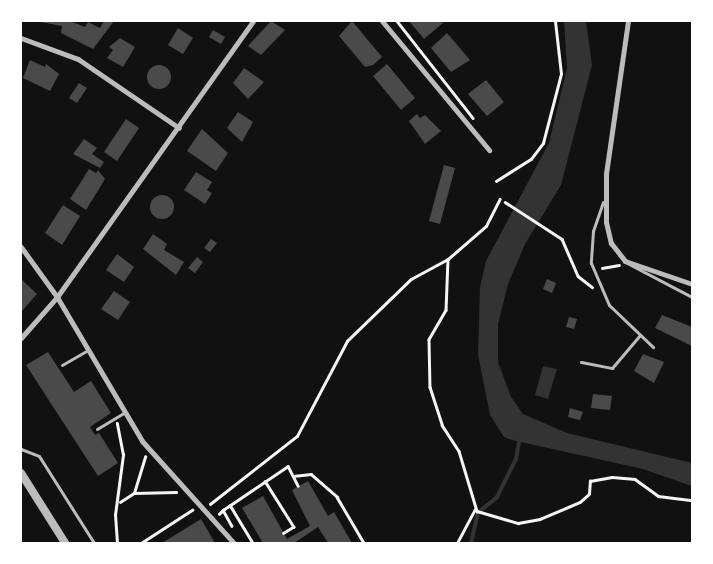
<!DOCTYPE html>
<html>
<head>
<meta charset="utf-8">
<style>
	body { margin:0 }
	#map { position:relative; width:713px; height:564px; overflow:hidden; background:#111; font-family:Cabin,sans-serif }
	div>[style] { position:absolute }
	.water>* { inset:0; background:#333 }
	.stream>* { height:4px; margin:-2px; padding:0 2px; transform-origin:2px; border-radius:2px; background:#333 }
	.building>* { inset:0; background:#4a4a4a }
	.round { border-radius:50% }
	.path>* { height:2.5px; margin:-1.25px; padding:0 1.25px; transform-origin:1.25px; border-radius:1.25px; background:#f5f5f5 }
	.service>* { height:3px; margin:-1.5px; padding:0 1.5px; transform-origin:1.5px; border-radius:1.5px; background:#bcbcbc }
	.minor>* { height:5px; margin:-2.5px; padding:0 2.5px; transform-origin:2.5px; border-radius:2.5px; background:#bcbcbc }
	.tertiary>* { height:8px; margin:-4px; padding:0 4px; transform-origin:4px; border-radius:4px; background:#bcbcbc }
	span { translate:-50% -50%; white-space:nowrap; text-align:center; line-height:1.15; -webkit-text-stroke:4.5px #fff; paint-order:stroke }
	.frame { position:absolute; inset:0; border:22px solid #fff; pointer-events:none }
</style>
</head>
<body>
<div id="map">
	<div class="water">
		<i style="clip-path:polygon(564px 21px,586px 21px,592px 65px,561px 185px,525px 244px,508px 284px,498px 324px,498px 362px,511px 397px,523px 414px,567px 433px,692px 463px,692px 486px,643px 469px,512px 440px,504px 437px,490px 415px,478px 355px,480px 287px,486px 261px,549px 143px,567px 68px)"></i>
		<i style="clip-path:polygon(543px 366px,557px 369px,548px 399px,535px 395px)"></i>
	</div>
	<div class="stream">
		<i style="left:480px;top:511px;width:22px;rotate:-39deg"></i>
		<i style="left:497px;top:497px;width:42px;rotate:-63.4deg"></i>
		<i style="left:516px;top:459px;width:22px;rotate:-80deg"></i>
		<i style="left:471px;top:543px;width:31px;rotate:-77deg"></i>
	</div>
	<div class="building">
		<i style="clip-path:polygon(35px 21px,70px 21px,85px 27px,88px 22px,100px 28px,104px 21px,114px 21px,93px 49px,61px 33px,62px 26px)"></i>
		<i style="clip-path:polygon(271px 21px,285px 30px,261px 55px,248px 46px)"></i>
		<i style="clip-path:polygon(352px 21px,382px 57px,373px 65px,365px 67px,339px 36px)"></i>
		<i style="clip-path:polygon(409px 21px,441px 21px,443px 23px,424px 39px)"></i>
		<i style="clip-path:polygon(178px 28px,193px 38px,183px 54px,168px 45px)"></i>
		<i style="clip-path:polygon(213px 30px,225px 37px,221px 44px,209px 37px)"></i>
		<i style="clip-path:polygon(447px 33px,470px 60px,451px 72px,431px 48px)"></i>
		<i style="clip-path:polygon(120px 38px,135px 47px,123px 67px,107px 58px,113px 50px,109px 47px)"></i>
		<i style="clip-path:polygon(30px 60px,45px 67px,46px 64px,59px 74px,50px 91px,23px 78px)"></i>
		<i style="clip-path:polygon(387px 64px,415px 98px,401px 110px,373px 76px)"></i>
		<i class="round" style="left:147px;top:65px;width:24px;height:24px"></i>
		<i style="clip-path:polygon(244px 68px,264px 82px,248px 99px,233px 83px)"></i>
		<i style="clip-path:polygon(486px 80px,504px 102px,487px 116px,468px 94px)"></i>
		<i style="clip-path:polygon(79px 83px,87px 88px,77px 103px,69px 98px)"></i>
		<i style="clip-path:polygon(238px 112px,253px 122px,242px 142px,227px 128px)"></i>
		<i style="clip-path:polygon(417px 114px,420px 118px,425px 115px,441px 131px,425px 144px,409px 121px)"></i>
		<i style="clip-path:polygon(126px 119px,139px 128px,117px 161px,104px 152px)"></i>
		<i style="clip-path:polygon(202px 129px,228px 153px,216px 171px,187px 151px)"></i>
		<i style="clip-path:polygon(84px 139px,97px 148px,92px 154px,104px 162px,100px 168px,73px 154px)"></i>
		<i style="clip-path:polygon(444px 165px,455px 168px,440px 224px,429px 221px)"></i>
		<i style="clip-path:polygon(89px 169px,96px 173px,98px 170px,105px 179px,86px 210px,70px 199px)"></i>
		<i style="clip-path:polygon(196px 172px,212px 182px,207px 190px,212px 193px,205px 204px,184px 190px)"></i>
		<i class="round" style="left:150px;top:195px;width:24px;height:24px"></i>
		<i style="clip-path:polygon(63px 205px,80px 216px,62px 245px,45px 233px)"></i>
		<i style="clip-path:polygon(153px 234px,167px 244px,164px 250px,184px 262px,176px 275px,143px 249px)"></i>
		<i style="clip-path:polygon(211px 239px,217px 243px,210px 252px,204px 248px)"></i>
		<i style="clip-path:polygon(117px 254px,134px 267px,124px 282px,106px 270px)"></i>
		<i style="clip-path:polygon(197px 257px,203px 262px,195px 273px,188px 268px)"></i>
		<i style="clip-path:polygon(21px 279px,37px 294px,21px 312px)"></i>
		<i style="clip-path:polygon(547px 279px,556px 283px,552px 293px,543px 289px)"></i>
		<i style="clip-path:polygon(114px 291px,130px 302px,118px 320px,101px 309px)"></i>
		<i style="clip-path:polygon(662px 315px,692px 327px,692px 346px,655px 328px)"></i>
		<i style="clip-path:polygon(569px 317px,577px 319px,574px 329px,566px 327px)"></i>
		<i style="clip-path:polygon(48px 352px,74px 392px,91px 381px,111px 413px,90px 427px,95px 435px,99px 433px,118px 463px,98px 476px,26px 365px)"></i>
		<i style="clip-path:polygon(643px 354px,664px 362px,654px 383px,634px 371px)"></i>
		<i style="clip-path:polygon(593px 394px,612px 396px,610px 410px,591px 408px)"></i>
		<i style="clip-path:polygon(570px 408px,583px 412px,580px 420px,568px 417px)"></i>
		<i style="clip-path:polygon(308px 481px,328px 516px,334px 512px,352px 543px,328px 543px,318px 527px,294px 543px,263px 543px,242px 508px,263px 496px,287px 539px,310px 526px,292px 490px)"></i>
		<i style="clip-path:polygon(201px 519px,215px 543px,162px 543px)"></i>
	</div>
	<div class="path">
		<i style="left:397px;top:21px;width:123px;rotate:51.9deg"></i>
		<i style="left:496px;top:181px;width:41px;rotate:-32.2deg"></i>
		<i style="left:531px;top:159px;width:20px;rotate:-53deg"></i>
		<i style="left:543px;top:143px;width:71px;rotate:-75.4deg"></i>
		<i style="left:561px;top:74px;width:53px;rotate:-96.5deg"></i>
		<i style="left:505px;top:202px;width:68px;rotate:33deg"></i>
		<i style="left:562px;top:239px;width:40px;rotate:66.6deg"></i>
		<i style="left:578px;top:276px;width:18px;rotate:38deg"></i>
		<i style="left:448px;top:259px;width:51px;rotate:92.2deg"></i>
		<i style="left:446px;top:310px;width:34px;rotate:120deg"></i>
		<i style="left:429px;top:340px;width:47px;rotate:88.8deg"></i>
		<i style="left:430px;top:387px;width:40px;rotate:72deg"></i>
		<i style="left:442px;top:425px;width:31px;rotate:57deg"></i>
		<i style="left:459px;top:451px;width:63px;rotate:73.3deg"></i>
		<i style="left:477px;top:511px;width:43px;rotate:16.3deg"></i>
		<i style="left:518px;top:523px;width:22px;rotate:-10deg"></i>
		<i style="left:540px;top:519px;width:43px;rotate:-23deg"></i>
		<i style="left:580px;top:502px;width:12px;rotate:-42deg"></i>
		<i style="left:589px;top:494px;width:13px;rotate:-86deg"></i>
		<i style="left:590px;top:481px;width:22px;rotate:-10deg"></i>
		<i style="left:612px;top:477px;width:23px;rotate:5deg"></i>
		<i style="left:635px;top:479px;width:29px;rotate:36deg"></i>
		<i style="left:658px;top:496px;width:34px;rotate:7deg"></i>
		<i style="left:602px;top:268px;width:17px;rotate:-10deg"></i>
		<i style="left:293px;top:476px;width:18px;rotate:-6deg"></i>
		<i style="left:311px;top:474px;width:35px;rotate:41deg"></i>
		<i style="left:337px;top:497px;width:53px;rotate:59.6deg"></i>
		<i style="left:265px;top:481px;width:54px;rotate:57.8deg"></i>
		<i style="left:294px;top:527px;width:12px;rotate:149deg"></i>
		<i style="left:134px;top:493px;width:38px;rotate:-73deg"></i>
		<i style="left:120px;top:502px;width:17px;rotate:-33deg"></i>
		<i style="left:134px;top:493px;width:42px;rotate:-1.4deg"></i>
		<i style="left:210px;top:504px;width:110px;rotate:-38deg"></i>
		<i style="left:297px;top:436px;width:107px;rotate:-62.2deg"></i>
		<i style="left:347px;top:341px;width:89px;rotate:-44.1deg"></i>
		<i style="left:411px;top:279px;width:42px;rotate:-28.4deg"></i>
		<i style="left:448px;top:259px;width:50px;rotate:-41deg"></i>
		<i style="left:486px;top:226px;width:30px;rotate:-63deg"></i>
		<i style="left:230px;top:505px;width:44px;rotate:58.8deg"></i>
		<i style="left:223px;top:510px;width:78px;rotate:-34.1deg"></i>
		<i style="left:288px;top:466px;width:22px;rotate:63deg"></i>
		<i style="left:219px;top:514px;width:6px;rotate:-45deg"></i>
		<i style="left:223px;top:510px;width:18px;rotate:61deg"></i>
		<i style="left:117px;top:543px;width:28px;rotate:-94deg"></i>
		<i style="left:115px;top:515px;width:61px;rotate:-82.4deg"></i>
		<i style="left:123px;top:455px;width:32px;rotate:-101deg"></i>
		<i style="left:141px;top:543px;width:61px;rotate:-32.9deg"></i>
		<i style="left:457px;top:543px;width:38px;rotate:-62deg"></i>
	</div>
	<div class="service">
		<i style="left:603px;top:202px;width:31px;rotate:109deg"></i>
		<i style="left:593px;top:231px;width:32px;rotate:94deg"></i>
		<i style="left:591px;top:263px;width:46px;rotate:66.8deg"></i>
		<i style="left:609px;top:305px;width:61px;rotate:43.7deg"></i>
		<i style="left:627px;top:263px;width:73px;rotate:27.6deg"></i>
		<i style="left:581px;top:362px;width:32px;rotate:11deg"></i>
		<i style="left:612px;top:368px;width:43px;rotate:-49.7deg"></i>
		<i style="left:62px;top:365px;width:30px;rotate:-30deg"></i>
		<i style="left:97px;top:429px;width:33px;rotate:-31deg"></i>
		<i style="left:21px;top:449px;width:19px;rotate:21deg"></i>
		<i style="left:39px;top:456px;width:103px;rotate:57.7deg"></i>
	</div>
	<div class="minor">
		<i style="left:382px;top:21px;width:168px;rotate:50.3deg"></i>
		<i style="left:628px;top:21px;width:155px;rotate:98.2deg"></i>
		<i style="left:606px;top:174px;width:48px;rotate:90deg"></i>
		<i style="left:606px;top:222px;width:22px;rotate:77deg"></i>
		<i style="left:611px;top:243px;width:23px;rotate:52deg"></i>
		<i style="left:625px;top:261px;width:71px;rotate:18.9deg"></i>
		<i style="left:21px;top:38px;width:61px;rotate:20.2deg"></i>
		<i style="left:78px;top:59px;width:122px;rotate:34.3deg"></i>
		<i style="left:21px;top:247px;width:62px;rotate:54.2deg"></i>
		<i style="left:57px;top:297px;width:167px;rotate:59.4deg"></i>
		<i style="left:142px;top:441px;width:137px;rotate:48deg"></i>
		<i style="left:21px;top:338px;width:55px;rotate:-48.7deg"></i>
		<i style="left:57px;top:297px;width:339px;rotate:-54.6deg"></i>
	</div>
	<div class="tertiary">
		<i style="left:21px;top:473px;width:83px;rotate:57.8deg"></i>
	</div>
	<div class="frame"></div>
</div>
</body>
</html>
